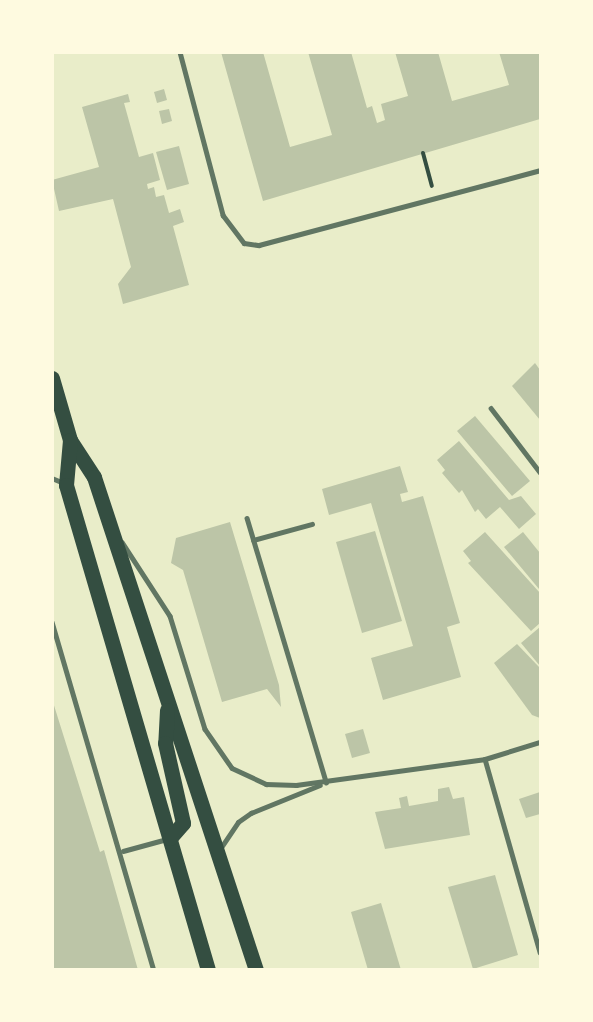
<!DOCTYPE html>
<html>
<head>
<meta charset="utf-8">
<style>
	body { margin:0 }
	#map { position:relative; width:593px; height:1022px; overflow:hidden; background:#e9edc9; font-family:"Alegreya Sans",sans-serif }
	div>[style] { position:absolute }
	.building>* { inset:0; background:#bcc5a7 }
	.path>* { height:4px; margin:-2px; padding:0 2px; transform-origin:2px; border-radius:2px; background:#344e41 }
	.service>* { height:4.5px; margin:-2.25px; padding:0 2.25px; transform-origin:2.25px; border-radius:2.25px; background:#617663 }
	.primary>* { height:15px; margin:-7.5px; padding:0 7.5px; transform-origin:7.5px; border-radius:7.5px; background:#344e41 }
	span { translate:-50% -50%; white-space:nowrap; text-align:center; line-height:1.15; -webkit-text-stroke:4.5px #fefae0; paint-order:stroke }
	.frame { position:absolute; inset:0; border:54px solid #fefae0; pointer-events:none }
</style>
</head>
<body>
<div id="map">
	<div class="building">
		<i style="clip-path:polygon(221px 52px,263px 52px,290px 147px,332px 135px,308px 52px,351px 52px,367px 108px,372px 106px,377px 123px,385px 120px,381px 104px,408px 96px,395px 52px,438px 52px,452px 101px,509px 85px,499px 52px,540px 52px,540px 119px,263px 201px)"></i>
		<i style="clip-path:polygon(164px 89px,167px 100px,157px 103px,154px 92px)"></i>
		<i style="clip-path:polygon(128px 94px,130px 102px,124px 103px,139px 157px,153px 153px,160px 180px,147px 184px,148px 189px,154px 187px,156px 197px,164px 195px,169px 213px,180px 209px,184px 222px,173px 226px,189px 285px,123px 304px,118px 284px,131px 267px,113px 199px,59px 211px,52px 180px,99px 167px,82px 107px)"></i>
		<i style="clip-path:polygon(169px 109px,172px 121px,162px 124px,159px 111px)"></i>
		<i style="clip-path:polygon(179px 146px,189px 184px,167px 190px,156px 152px)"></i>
		<i style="clip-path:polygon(535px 363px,540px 370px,540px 420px,512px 386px)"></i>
		<i style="clip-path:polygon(475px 416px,530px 481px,512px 496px,457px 431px)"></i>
		<i style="clip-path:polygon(459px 441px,509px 500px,521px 496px,536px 514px,519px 529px,500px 507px,486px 519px,478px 509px,475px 512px,462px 490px,459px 493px,442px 473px,445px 470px,437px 460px)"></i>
		<i style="clip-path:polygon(400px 466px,408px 492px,400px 494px,402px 502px,423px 496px,460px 623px,447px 627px,461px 677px,383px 700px,371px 658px,413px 646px,371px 503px,329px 515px,322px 489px)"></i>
		<i style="clip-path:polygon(230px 522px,279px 685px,281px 707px,267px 689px,222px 702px,183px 570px,171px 563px,176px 538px)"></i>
		<i style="clip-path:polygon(375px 531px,402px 621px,362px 633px,336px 542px)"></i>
		<i style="clip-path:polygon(485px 532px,540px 593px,540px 623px,531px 631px,468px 563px,471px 561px,463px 551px)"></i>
		<i style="clip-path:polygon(523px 532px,540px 553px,539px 589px,504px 547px)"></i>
		<i style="clip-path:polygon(540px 627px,540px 666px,521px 643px)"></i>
		<i style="clip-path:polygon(517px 644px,540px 668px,540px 718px,532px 715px,494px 663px)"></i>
		<i style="clip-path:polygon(52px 699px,100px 852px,104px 850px,138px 970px,52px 970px)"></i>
		<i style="clip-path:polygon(363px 729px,370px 753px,352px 758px,345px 734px)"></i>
		<i style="clip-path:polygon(449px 787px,453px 799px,464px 797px,470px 835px,385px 849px,375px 812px,401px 808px,399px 798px,407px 796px,409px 806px,438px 801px,438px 789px)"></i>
		<i style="clip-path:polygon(540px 792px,540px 814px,526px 818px,519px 799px)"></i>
		<i style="clip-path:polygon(495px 875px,518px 955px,473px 969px,448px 887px)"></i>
		<i style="clip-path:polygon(381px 903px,401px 970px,368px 970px,351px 912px)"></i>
	</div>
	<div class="path">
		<i style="left:423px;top:153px;width:34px;rotate:75deg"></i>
	</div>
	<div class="service">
		<i style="left:180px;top:52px;width:169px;rotate:75.2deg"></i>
		<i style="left:223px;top:215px;width:35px;rotate:53deg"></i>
		<i style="left:244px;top:243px;width:15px;rotate:8deg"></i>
		<i style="left:259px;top:245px;width:291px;rotate:-14.9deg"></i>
		<i style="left:491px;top:408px;width:81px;rotate:52.6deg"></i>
		<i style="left:52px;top:478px;width:13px;rotate:23deg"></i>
		<i style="left:247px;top:518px;width:276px;rotate:73.3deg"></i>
		<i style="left:253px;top:540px;width:61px;rotate:-15.2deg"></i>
		<i style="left:122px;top:542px;width:88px;rotate:57deg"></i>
		<i style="left:170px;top:616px;width:118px;rotate:72.8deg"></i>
		<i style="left:205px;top:729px;width:47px;rotate:55.3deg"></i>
		<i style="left:232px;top:768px;width:38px;rotate:25deg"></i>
		<i style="left:266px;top:784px;width:30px;rotate:2deg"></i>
		<i style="left:296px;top:785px;width:191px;rotate:-7.8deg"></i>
		<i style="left:485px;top:759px;width:201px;rotate:74.1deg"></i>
		<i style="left:52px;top:622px;width:363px;rotate:73.7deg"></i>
		<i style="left:485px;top:759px;width:58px;rotate:-17.2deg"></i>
		<i style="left:220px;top:849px;width:32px;rotate:-56deg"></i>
		<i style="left:238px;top:822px;width:16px;rotate:-35deg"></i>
		<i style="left:251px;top:813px;width:74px;rotate:-22.1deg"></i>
		<i style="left:123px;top:851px;width:46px;rotate:-15.3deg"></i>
	</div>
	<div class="primary">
		<i style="left:52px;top:378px;width:65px;rotate:73.8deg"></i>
		<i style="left:70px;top:440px;width:44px;rotate:57deg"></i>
		<i style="left:94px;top:477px;width:519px;rotate:71.81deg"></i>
		<i style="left:70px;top:440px;width:45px;rotate:95.1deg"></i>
		<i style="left:66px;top:485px;width:505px;rotate:73.68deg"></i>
		<i style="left:167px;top:710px;width:33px;rotate:93deg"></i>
		<i style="left:165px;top:743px;width:82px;rotate:77.3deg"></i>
		<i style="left:183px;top:823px;width:20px;rotate:131deg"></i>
	</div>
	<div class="frame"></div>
</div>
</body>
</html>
